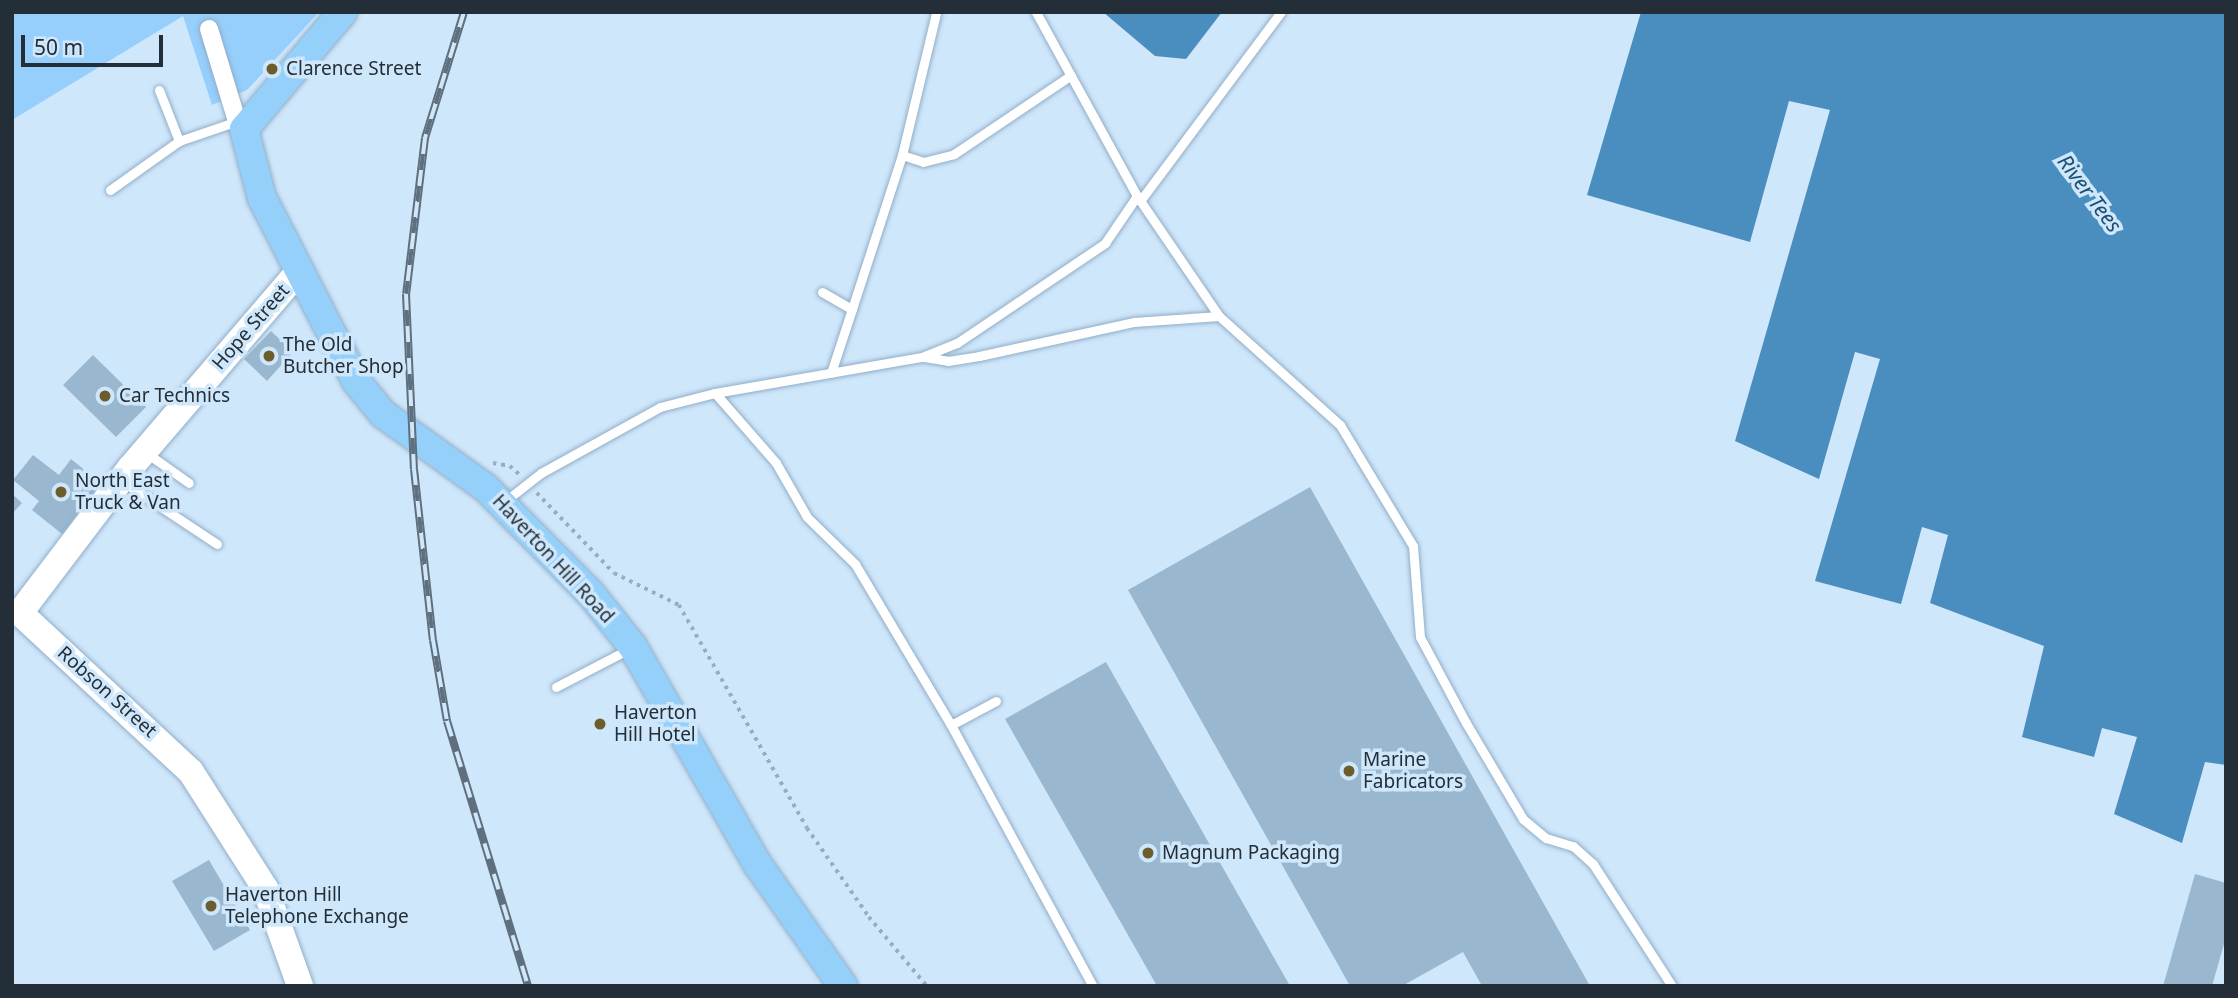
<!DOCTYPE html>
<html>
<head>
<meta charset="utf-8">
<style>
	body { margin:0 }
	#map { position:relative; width:2238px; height:998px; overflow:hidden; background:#cfe7fb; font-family:"Noto Sans",sans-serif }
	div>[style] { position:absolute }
	.green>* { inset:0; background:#96cefc }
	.water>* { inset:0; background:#4a8dbf }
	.building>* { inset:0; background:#9ab7d0 }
	.path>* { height:3.5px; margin-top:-1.75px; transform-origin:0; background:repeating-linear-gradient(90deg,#99adbe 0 3.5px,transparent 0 8.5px) }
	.roads { filter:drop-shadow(0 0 2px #91aec7) drop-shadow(0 0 2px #91aec7) }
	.service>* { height:9px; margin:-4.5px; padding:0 4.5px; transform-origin:4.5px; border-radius:4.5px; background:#fff }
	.minor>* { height:18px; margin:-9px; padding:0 9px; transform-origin:9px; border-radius:9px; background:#fff }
	.secondary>* { height:26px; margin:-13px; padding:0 13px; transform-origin:13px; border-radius:13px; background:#fff }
	.primary>* { height:28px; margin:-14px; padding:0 14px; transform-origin:14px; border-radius:14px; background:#95d0fb }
	.rail>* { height:8px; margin-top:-4px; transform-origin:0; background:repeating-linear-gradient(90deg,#cfe7fb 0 16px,#5f6f7d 0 32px); box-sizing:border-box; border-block:2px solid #5f6f7d }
	.dots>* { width:19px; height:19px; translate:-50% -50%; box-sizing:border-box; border:4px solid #cfe7fb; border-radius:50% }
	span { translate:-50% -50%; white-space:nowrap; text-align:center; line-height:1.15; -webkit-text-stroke:7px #cfe7fb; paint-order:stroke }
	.poi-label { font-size:19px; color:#232e38 }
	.left { translate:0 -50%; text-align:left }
	.street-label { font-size:19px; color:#232e38 }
	.water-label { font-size:21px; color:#1c4e72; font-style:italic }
	.frame { position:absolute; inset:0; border:14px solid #232e38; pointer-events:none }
	.scale { position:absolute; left:21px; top:35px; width:142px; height:32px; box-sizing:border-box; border:4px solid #232e38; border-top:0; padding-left:9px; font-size:21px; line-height:24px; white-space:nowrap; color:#232e38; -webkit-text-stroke:5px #cfe7fb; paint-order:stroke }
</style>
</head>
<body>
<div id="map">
	<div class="green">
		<i style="clip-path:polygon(12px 12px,319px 12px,247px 90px,212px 105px,183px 16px,12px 120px)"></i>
	</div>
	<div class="water">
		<i style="clip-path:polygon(1103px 12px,1222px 12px,1186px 59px,1155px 56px)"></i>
		<i style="clip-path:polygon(1641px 12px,2226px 12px,2226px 765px,2205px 762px,2182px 843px,2114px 814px,2137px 737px,2102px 728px,2094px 757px,2022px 737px,2044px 646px,1930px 603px,1948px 535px,1922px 527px,1901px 604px,1815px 581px,1880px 359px,1855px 352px,1819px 479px,1735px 441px,1830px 110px,1789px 101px,1750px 242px,1587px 195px)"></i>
	</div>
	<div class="building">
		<i style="clip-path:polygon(271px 331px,293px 352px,267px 381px,244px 359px)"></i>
		<i style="clip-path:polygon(93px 355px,146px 407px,116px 437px,63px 385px)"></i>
		<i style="clip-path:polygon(33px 455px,59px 475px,71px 459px,101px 483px,62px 534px,32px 510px,39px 501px,13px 480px)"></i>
		<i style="clip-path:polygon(1310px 487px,1590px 986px,1482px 986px,1463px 952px,1402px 986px,1350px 986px,1128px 590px)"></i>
		<i style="clip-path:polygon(12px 494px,22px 503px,12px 514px)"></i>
		<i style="clip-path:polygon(1106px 662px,1290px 986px,1157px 986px,1005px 719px)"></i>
		<i style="clip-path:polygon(209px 860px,250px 930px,214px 951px,172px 881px)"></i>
		<i style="clip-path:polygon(2195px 874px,2226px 883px,2226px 937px,2212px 986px,2163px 986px)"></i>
	</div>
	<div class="path">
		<i style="left:493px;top:463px;width:17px;rotate:10deg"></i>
		<i style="left:510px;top:466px;width:13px;rotate:42deg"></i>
		<i style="left:537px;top:493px;width:111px;rotate:46.1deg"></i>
		<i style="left:614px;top:573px;width:72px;rotate:26.2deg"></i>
		<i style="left:679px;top:605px;width:257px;rotate:60.1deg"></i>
		<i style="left:807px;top:828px;width:108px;rotate:55.1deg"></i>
		<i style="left:869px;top:917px;width:90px;rotate:50deg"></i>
	</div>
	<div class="roads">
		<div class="service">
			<i style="left:159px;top:90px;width:55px;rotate:68.6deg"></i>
			<i style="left:902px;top:155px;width:22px;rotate:18deg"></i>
			<i style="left:923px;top:162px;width:32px;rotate:-14deg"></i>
			<i style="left:954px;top:154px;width:141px;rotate:-34deg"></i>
			<i style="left:110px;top:190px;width:85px;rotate:-35.4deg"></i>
			<i style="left:179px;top:141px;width:61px;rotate:-19deg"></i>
			<i style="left:1137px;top:196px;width:145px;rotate:55.7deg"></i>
			<i style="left:1219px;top:316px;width:163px;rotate:42deg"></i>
			<i style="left:1340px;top:425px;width:141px;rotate:58.9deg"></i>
			<i style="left:1413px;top:546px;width:91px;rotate:85.6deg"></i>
			<i style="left:1420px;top:637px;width:98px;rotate:61.9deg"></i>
			<i style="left:1466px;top:723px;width:112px;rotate:59.3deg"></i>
			<i style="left:1523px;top:819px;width:30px;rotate:40deg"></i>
			<i style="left:1546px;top:838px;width:28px;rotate:17deg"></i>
			<i style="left:1573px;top:846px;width:27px;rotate:42deg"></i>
			<i style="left:1593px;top:864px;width:145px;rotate:57.1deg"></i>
			<i style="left:1140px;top:201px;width:236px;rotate:-53.3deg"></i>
			<i style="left:822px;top:292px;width:34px;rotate:30deg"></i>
			<i style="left:852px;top:309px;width:67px;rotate:108.2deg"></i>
			<i style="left:852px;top:309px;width:162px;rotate:-72deg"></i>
			<i style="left:902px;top:155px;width:146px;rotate:-76.5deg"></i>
			<i style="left:924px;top:357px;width:24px;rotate:9deg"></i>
			<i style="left:948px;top:361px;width:31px;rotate:-9deg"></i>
			<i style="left:979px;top:356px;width:159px;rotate:-12.4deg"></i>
			<i style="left:1134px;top:322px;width:85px;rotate:-4deg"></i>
			<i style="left:715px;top:393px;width:93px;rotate:48.9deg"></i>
			<i style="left:776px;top:463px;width:62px;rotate:60.1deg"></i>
			<i style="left:807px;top:517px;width:67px;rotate:44.4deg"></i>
			<i style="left:855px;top:564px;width:187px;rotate:59.2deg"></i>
			<i style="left:951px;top:725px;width:51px;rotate:-28.1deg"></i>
			<i style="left:148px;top:454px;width:50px;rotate:35.3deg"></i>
			<i style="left:122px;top:481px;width:114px;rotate:33.6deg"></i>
			<i style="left:504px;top:502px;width:47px;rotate:-38.1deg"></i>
			<i style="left:541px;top:473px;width:136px;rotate:-29deg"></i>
			<i style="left:660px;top:407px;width:57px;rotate:-14.3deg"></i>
			<i style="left:715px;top:393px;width:210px;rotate:-9.9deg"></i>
			<i style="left:922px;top:357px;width:38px;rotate:-22deg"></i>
			<i style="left:957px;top:343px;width:179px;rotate:-34deg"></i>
			<i style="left:1105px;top:243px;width:57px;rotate:-55.8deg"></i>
			<i style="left:1137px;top:196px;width:210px;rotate:-118.8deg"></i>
			<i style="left:556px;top:687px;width:85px;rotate:-27.5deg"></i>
			<i style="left:951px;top:725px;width:297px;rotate:61.5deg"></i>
		</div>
		<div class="minor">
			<i style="left:209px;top:29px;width:96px;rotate:73.1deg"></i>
			<i style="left:237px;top:121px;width:11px;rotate:49deg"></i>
		</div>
		<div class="secondary">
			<i style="left:299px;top:271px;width:260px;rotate:130.6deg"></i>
			<i style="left:130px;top:468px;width:182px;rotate:127.2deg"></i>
			<i style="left:20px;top:613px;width:233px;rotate:42.9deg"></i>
			<i style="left:191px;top:772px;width:138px;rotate:57.5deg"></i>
			<i style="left:265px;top:888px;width:104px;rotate:70.3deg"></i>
		</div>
		<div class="primary">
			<i style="left:343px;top:12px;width:153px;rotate:130.2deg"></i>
			<i style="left:244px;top:129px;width:71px;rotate:75.4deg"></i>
			<i style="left:262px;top:198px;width:206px;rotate:62.8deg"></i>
			<i style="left:356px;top:381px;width:43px;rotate:50.7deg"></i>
			<i style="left:383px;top:414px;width:127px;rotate:35.7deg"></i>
			<i style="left:486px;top:488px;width:149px;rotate:45.3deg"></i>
			<i style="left:591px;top:594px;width:68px;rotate:51.6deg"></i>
			<i style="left:633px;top:647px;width:251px;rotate:60.2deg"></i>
			<i style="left:758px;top:865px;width:148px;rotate:54.9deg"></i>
		</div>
	</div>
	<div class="rail">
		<i style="left:464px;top:12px;width:132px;rotate:107.2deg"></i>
		<i style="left:425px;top:138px;width:157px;rotate:96.9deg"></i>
		<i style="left:406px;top:294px;width:175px;rotate:87.4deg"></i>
		<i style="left:414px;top:469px;width:172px;rotate:83.7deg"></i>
		<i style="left:433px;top:640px;width:82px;rotate:80.2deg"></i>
		<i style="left:447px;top:721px;width:277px;rotate:73deg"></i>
	</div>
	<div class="dots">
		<i style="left:272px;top:69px;background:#6c5d2b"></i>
		<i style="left:269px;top:356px;background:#6c5d2b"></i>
		<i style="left:105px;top:396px;background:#6c5d2b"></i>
		<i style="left:61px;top:492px;background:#6c5d2b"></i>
		<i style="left:600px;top:724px;background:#6c5d2b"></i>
		<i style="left:1349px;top:771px;background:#6c5d2b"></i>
		<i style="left:1148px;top:853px;background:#6c5d2b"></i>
		<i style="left:211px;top:906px;background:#6c5d2b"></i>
	</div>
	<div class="poi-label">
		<span class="left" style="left:286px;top:69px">Clarence Street</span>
		<span class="left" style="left:283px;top:356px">The Old<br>Butcher Shop</span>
		<span class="left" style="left:119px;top:396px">Car Technics</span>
		<span class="left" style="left:75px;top:492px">North East<br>Truck &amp; Van</span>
		<span class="left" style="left:614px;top:724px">Haverton<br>Hill Hotel</span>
		<span class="left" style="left:1363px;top:771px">Marine<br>Fabricators</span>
		<span class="left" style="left:1162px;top:853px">Magnum Packaging</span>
		<span class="left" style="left:225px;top:906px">Haverton Hill<br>Telephone Exchange</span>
	</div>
	<div class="street-label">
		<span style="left:251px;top:327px;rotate:-49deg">Hope Street</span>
		<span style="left:553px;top:559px;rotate:47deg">Haverton Hill Road</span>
		<span style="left:107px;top:692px;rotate:42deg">Robson Street</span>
	</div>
	<div class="water-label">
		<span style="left:2090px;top:193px;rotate:53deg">River Tees</span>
	</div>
	<div class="frame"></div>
	<div class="scale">50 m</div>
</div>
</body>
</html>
